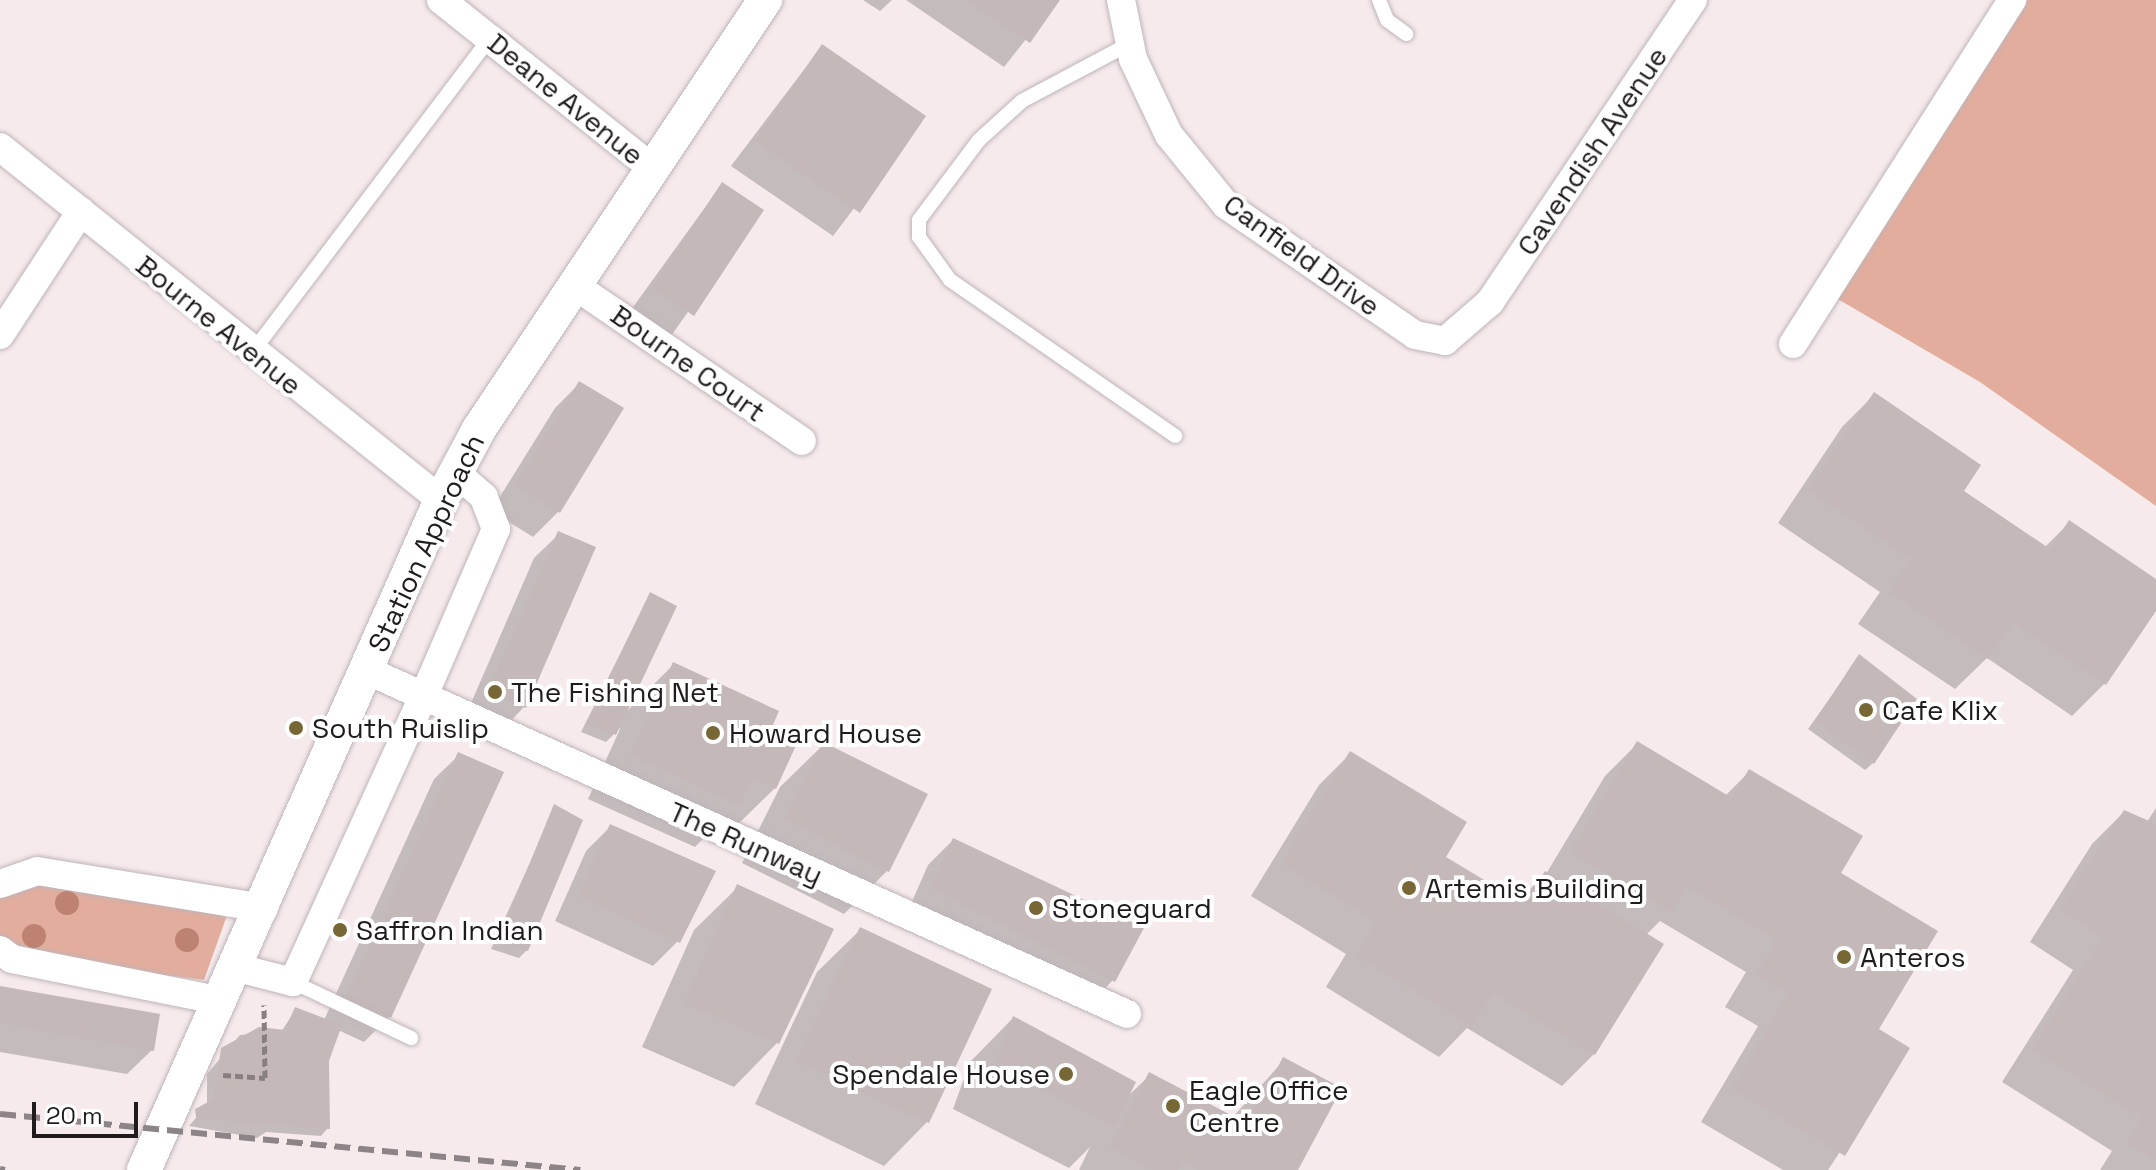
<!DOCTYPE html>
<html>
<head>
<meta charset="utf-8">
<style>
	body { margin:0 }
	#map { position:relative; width:2156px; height:1170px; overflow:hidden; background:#f6eaed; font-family:"Space Grotesk",sans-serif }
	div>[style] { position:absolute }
	.green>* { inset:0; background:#e3ad9d }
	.shadow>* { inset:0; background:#0003 }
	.building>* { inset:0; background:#c4b8b8 }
	.path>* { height:5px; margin-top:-2.5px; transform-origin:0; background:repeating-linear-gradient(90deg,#877f81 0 8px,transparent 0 12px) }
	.roads { filter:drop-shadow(0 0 2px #bfb4b7) drop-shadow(0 0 2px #bfb4b7) }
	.service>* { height:14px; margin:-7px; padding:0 7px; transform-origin:7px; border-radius:7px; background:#fff }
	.minor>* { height:28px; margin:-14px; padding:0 14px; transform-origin:14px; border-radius:14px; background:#fff }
	.tertiary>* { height:34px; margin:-17px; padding:0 17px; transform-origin:17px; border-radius:17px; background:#fff }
	.rail>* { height:6px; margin-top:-3px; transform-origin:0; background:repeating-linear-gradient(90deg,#8c8486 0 16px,transparent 0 24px) }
	.trees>* { width:24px; height:24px; margin:-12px; border-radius:50%; background:#bd8271 }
	.dots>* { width:22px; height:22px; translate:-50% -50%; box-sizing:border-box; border:4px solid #fff; border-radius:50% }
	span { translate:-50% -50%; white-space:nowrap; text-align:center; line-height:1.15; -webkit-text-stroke:8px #fff; paint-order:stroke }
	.street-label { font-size:28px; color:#201c1d }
	.poi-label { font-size:28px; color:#201c1d }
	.left { translate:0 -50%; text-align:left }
	.right { translate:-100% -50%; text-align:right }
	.scale { position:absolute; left:32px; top:1102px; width:106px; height:36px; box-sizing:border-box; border:4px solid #201c1d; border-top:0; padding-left:10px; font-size:24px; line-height:28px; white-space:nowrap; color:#201c1d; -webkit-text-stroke:6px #fff; paint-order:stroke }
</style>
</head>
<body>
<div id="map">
	<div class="green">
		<i style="clip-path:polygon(2012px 0,2156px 0,2156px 506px,1980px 382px,1824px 291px)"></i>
		<i style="clip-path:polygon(39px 884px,216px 908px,226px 918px,204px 980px,47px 960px,0 938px,0 895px)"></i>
	</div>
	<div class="shadow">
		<i style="clip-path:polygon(863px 0,892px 0,880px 11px)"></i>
		<i style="clip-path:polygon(906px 0,1057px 0,1004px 67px)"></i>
		<i style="clip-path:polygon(822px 46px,924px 116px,833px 236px,731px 166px)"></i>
		<i style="clip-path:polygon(722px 184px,761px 210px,668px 340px,628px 314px)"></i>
		<i style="clip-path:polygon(579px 384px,621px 409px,558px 512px,533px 537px,491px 511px,555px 408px)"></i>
		<i style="clip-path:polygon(1874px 395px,1961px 491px,2044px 548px,2069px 523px,2156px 581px,2156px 608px,2104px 684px,2072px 716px,1987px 658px,1955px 689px,1858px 624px,1880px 592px,1778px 523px,1842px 427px)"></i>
		<i style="clip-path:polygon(559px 534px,524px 707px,500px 732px,465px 717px,534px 558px)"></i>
		<i style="clip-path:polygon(650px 594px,624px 714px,673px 665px,775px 788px,731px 831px,717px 825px,695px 847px,588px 799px,621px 727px,606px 742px,581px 732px)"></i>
		<i style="clip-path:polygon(1859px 657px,1873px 763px,1865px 770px,1808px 729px)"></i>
		<i style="clip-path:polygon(824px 744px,887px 871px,844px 914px,742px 863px,780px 787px)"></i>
		<i style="clip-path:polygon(1637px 744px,1725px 796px,1750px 771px,1838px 874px,1876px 1030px,1908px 1049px,1828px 1170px,1783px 1170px,1701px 1122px,1758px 1026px,1725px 1007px,1746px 972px,1660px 921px,1646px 935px,1594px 1054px,1562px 1086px,1467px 1028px,1439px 1057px,1326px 987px,1346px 954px,1251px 896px,1319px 785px,1351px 753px,1443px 857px,1516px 902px,1546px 874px,1605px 776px)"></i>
		<i style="clip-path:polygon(459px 755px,389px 1017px,364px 1042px,338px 1030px,327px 1061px,328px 1128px,321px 1136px,266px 1132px,257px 1138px,189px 1126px,207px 1105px,207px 1074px,240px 1035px,281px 1032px,296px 1009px,324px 1020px,434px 779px)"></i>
		<i style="clip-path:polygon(555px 807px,527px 950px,519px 958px,491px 949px)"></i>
		<i style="clip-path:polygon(2156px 808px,2156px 1170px,2100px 1170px,2112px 1151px,2002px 1082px,2073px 970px,2030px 942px,2092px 844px,2124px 812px,2145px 825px)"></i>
		<i style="clip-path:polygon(611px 826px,678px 941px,653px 966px,555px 921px,586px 851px)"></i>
		<i style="clip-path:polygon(953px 840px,1113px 980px,1089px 1005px,907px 913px,928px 865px)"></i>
		<i style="clip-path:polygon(738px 887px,777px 1043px,734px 1087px,642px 1047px,694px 930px)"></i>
		<i style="clip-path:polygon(861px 929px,990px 990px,927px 1122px,884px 1166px,755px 1104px,817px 972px)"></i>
		<i style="clip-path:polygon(0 988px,152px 1050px,127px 1074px,0 1052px)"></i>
		<i style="clip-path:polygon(1013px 1018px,1127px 1097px,1150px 1075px,1232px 1118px,1284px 1060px,1296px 1170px,1079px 1170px,1090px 1147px,1069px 1168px,953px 1109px,970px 1062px)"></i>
	</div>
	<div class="building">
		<i style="clip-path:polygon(966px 0,1060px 0,1030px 43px)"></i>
		<i style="clip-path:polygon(822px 44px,926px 116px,860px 213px,755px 141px)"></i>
		<i style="clip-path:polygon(722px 182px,764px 210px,694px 316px,652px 288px)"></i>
		<i style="clip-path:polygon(579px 381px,624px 408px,560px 513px,515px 486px)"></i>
		<i style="clip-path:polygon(1874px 392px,1981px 465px,1964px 491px,2050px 549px,2069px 520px,2156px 579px,2156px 611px,2106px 685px,2013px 622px,1988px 659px,1889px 591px,1911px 559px,1808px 490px)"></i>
		<i style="clip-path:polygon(558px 531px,596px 547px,526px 708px,488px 692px)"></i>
		<i style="clip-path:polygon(650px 592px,677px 606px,616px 735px,587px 724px)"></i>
		<i style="clip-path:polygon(1859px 654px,1917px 699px,1874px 764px,1815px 721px)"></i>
		<i style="clip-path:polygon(673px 662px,779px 711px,772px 727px,799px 739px,776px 789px,752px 778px,740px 805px,630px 755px)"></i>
		<i style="clip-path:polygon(1637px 741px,1732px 798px,1749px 769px,1863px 836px,1841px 873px,1938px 931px,1879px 1029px,1910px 1048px,1845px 1156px,1732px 1089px,1788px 994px,1756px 974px,1777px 940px,1687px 886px,1672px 912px,1570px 852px)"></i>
		<i style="clip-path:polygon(823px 742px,928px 794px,889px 872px,784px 819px)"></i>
		<i style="clip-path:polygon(1350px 751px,1467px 822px,1446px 857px,1524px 904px,1545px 871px,1664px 944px,1595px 1055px,1493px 993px,1472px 1026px,1356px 955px,1377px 922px,1281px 863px)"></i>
		<i style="clip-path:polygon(458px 752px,504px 772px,391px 1018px,346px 998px)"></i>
		<i style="clip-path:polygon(554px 804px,583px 820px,528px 951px,498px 941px)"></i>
		<i style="clip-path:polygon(2124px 810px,2156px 824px,2156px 1161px,2127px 1143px,2142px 1118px,2032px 1049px,2103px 937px,2060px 909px)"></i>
		<i style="clip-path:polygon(610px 824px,716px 871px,680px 943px,578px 896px)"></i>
		<i style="clip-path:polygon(953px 838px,1144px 928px,1115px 982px,930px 888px)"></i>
		<i style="clip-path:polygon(737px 884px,834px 929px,779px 1044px,684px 1003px)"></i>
		<i style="clip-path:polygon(860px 927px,992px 989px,929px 1123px,796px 1061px)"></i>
		<i style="clip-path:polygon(0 986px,160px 1014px,154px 1051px,0 1023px)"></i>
		<i style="clip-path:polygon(295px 1007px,342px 1025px,329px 1061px,330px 1129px,196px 1118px,195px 1109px,214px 1099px,221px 1048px,259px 1027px,285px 1030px)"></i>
		<i style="clip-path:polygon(1013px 1016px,1136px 1082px,1114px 1126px,995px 1065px)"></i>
		<i style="clip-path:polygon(1283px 1057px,1342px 1088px,1298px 1170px,1198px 1170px,1183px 1162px,1178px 1170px,1154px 1170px,1110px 1147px,1149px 1072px,1248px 1124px)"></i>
	</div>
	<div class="path">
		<i style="left:223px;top:1075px;width:42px;rotate:4.1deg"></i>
		<i style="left:265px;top:1078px;width:73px;rotate:-90.8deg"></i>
	</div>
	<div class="roads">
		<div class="service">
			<i style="left:1379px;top:0;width:22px;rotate:68deg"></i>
			<i style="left:1387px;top:20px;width:24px;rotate:36deg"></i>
			<i style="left:1129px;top:44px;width:121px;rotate:152deg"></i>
			<i style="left:1022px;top:101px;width:58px;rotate:137.8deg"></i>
			<i style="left:979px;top:140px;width:100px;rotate:126.9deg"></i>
			<i style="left:919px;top:220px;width:17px;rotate:90deg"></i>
			<i style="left:919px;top:237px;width:53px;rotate:54.2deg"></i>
			<i style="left:950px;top:280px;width:274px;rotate:34.7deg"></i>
			<i style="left:251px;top:354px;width:396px;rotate:-52.9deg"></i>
			<i style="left:293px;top:982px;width:131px;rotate:25.4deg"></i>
		</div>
		<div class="minor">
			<i style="left:441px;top:0;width:270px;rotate:38.5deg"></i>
			<i style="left:1121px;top:0;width:60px;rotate:78.5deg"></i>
			<i style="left:1133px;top:59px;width:84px;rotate:64.7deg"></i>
			<i style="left:1169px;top:135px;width:90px;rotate:50.8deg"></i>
			<i style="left:1226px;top:205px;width:229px;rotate:34.5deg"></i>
			<i style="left:1415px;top:335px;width:31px;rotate:11deg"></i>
			<i style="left:1445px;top:341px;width:60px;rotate:-40.9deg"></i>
			<i style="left:1490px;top:302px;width:364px;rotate:-56.1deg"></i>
			<i style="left:0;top:147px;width:565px;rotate:38.68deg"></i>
			<i style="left:574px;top:285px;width:276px;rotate:34.4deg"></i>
			<i style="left:0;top:335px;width:148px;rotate:-56.8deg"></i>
			<i style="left:1793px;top:344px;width:408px;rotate:-57.5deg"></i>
			<i style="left:366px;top:670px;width:835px;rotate:24.32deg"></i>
			<i style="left:0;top:884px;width:39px;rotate:-19deg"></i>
			<i style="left:37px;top:871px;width:230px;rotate:9.3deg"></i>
			<i style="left:0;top:950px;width:15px;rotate:37deg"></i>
			<i style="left:12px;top:959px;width:214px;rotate:11.3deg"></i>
			<i style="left:238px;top:968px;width:57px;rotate:14.3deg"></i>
			<i style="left:293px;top:982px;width:318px;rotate:-65.5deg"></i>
			<i style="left:425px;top:693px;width:179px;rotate:-66.6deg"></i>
			<i style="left:496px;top:529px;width:34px;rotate:-111deg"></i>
			<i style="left:484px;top:497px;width:37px;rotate:-139deg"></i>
		</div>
		<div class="tertiary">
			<i style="left:144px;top:1170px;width:733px;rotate:-66.09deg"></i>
			<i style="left:441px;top:500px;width:81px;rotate:-61.8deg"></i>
			<i style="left:479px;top:429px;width:516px;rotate:-56.31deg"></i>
		</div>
	</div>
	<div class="rail">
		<i style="left:0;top:1114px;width:583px;rotate:5.51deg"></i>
		<i style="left:0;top:1169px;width:5px;rotate:11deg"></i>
	</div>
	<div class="trees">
		<i style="left:67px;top:903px"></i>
		<i style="left:34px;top:936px"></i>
		<i style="left:187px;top:940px"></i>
	</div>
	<div class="dots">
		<i style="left:495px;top:692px;background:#766734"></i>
		<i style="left:1866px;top:710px;background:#766734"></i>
		<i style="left:296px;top:728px;background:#766734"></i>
		<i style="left:713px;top:733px;background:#766734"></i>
		<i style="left:1409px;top:888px;background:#766734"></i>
		<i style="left:1036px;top:908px;background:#766734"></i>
		<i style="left:340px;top:930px;background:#766734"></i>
		<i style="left:1844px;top:957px;background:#766734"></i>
		<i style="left:1066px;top:1074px;background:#766734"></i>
		<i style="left:1173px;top:1106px;background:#766734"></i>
	</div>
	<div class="street-label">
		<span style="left:566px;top:99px;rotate:39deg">Deane Avenue</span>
		<span style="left:1592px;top:151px;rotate:-56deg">Cavendish Avenue</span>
		<span style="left:1302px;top:255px;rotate:36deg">Canfield Drive</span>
		<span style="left:219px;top:325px;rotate:39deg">Bourne Avenue</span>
		<span style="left:688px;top:363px;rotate:35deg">Bourne Court</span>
		<span style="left:426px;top:543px;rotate:-65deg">Station Approach</span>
		<span style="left:746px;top:843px;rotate:24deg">The Runway</span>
	</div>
	<div class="poi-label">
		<span class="left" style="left:511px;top:692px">The Fishing Net</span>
		<span class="left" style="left:1882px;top:710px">Cafe Klix</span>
		<span class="left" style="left:312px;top:728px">South Ruislip</span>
		<span class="left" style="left:729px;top:733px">Howard House</span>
		<span class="left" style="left:1425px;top:888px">Artemis Building</span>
		<span class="left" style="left:1052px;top:908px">Stoneguard</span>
		<span class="left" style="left:356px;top:930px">Saffron Indian</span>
		<span class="left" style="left:1860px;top:957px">Anteros</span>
		<span class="right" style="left:1050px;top:1074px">Spendale House</span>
		<span class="left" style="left:1189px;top:1106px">Eagle Office<br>Centre</span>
	</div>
	<div class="scale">20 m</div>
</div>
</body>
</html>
